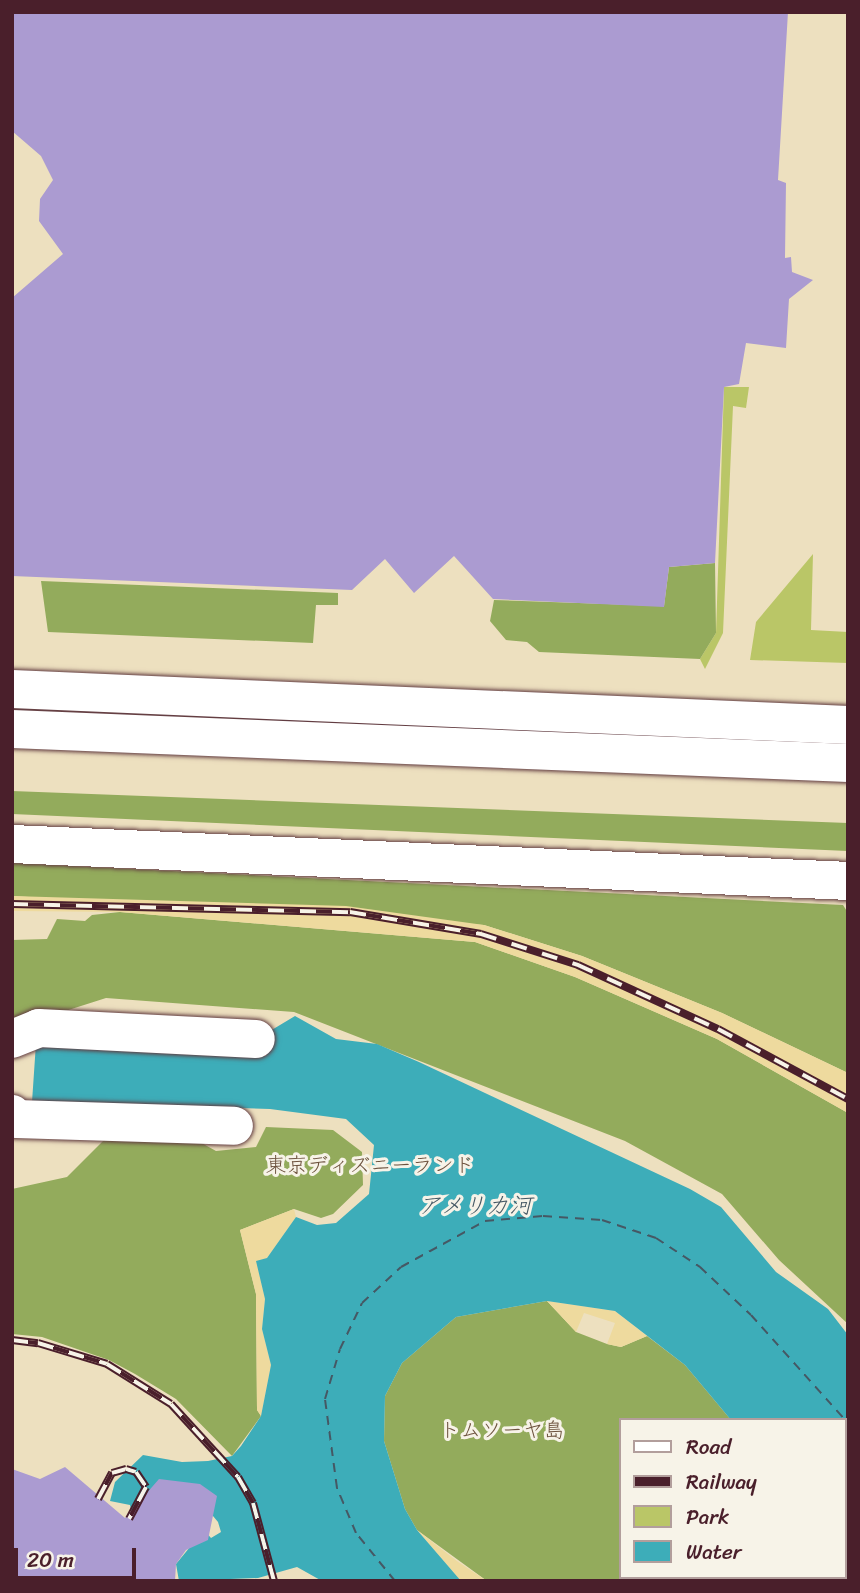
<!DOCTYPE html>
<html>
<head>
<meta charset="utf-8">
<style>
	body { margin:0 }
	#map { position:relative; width:860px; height:1593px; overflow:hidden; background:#ede0bf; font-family:Sriracha,"Klee One",sans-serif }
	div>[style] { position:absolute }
	.green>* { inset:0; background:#bac667 }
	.forest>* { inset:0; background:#93ab5c }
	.sand>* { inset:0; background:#eeda9e }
	.water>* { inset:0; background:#3dadb9 }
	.ferry>* { height:2px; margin-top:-1px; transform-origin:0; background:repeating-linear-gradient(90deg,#455864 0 9px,transparent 0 16px) }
	.building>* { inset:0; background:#ab9bd1 }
	.roads { filter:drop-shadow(0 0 2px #623c41) drop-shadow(0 0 2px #623c41) }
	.minor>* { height:38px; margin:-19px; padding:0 19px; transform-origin:19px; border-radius:19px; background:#fff }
	.rail>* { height:8px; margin-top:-4px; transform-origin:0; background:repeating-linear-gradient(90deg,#f7f3e8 0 16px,#4a1f2b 0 32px); box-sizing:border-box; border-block:2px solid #4a1f2b }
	span { translate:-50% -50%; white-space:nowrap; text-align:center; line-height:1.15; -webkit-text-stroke:6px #f7f3e8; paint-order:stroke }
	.park-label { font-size:21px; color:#6c513d }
	.water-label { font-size:23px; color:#455864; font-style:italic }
	.frame { position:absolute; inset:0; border:14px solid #4a1f2b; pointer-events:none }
	.legend { position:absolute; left:619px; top:1418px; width:228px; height:161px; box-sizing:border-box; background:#f7f3e8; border:2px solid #b29e9c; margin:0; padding:9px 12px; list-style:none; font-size:21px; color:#4a1f2b }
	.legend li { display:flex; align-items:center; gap:14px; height:35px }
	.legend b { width:35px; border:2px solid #b29e9c }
	.scale { position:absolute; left:14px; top:1548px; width:122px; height:32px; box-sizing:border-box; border:4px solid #4a1f2b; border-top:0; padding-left:9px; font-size:21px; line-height:24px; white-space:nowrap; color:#4a1f2b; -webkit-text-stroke:5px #f7f3e8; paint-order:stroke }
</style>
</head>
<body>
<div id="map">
	<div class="green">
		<i style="clip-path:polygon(724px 387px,749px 387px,746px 408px,733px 406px,723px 633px,705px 669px,700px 659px,716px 633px)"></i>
		<i style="clip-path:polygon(813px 554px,811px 630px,848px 632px,848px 663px,750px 660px,756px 622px)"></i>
	</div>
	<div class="forest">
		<i style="clip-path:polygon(715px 563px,716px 633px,700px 659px,539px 652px,527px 642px,506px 640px,490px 621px,494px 600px,664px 606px,669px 567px)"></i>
		<i style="clip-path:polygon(41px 581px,338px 593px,338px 605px,316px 605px,313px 643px,48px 632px)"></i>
		<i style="clip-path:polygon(12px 791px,848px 823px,848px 851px,12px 814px)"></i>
		<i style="clip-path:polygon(12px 863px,843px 905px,848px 913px,848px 1073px,722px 1013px,582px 956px,484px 925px,12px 896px)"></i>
		<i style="clip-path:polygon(120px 912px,475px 942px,575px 977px,717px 1039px,848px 1113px,848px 1324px,779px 1260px,722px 1194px,625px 1141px,294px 1012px,106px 998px,12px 1028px,12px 940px,47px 939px,57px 919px,85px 921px,92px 915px)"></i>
		<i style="clip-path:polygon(266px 1127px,333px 1130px,362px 1152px,363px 1185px,333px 1214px,321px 1218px,294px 1209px,240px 1230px,256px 1294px,257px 1410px,261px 1416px,232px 1456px,176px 1399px,135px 1374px,109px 1360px,42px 1337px,12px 1334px,12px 1189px,67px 1177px,105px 1139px,180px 1131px,216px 1151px,256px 1147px)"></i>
		<i style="clip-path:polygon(547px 1301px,576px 1332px,607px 1344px,621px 1347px,647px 1336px,685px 1365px,731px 1420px,620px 1420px,620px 1577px,807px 1581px,487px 1581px,417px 1530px,405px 1509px,384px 1441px,385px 1396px,402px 1363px,456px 1317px)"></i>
	</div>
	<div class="sand">
		<i style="clip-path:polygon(12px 896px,346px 906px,484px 925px,582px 956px,722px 1013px,848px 1073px,848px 1113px,717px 1039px,575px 977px,475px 942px,120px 912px,12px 911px)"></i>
		<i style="clip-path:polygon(294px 1209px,296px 1217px,267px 1258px,257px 1262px,265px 1299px,262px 1329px,271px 1365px,261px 1416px,257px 1410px,256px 1294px,240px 1230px)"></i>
		<i style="clip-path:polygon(547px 1301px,615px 1311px,647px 1336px,621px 1347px,607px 1344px,615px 1323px,584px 1313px,576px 1332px)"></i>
		<i style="clip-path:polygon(417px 1530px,457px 1561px,487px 1581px,461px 1581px)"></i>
	</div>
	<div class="water">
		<i style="clip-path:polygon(295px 1016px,336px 1039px,377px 1044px,419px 1062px,690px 1189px,721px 1207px,776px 1272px,828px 1309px,848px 1335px,848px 1581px,806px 1577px,844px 1577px,844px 1420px,731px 1420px,685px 1365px,615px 1311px,547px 1301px,456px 1317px,402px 1363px,385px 1396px,384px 1441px,405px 1509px,417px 1530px,461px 1581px,322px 1581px,297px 1567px,258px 1578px,179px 1581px,176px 1564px,204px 1530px,211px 1538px,221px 1532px,218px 1522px,213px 1516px,132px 1514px,130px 1505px,110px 1501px,115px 1482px,143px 1455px,182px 1462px,208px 1461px,232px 1456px,241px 1446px,261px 1416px,271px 1365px,262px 1329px,265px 1299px,256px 1261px,267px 1258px,296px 1217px,317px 1225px,336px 1223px,369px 1194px,374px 1145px,346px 1119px,270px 1109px,32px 1102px,36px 1043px,266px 1056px,270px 1031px)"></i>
	</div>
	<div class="ferry">
		<i style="left:395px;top:1581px;width:62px;rotate:-129.1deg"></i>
		<i style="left:356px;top:1533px;width:49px;rotate:-112.9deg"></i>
		<i style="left:337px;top:1488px;width:90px;rotate:-97.7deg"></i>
		<i style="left:325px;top:1399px;width:52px;rotate:-73.3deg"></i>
		<i style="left:340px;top:1349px;width:51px;rotate:-64.4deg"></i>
		<i style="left:362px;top:1303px;width:53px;rotate:-42.7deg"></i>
		<i style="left:401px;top:1267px;width:96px;rotate:-28.7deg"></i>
		<i style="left:485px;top:1221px;width:58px;rotate:-4.9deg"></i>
		<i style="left:543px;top:1216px;width:59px;rotate:3.9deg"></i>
		<i style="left:602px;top:1220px;width:57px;rotate:18.4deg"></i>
		<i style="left:656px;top:1238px;width:53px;rotate:33.4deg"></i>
		<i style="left:700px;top:1267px;width:70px;rotate:43.3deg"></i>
		<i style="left:751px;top:1315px;width:145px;rotate:48.1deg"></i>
	</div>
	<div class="building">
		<i style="clip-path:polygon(12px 12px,788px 12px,778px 180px,786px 183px,785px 258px,791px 257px,792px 272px,813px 280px,789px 299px,786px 348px,746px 343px,739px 384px,724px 387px,715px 563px,669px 567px,664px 607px,493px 599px,454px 556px,414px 593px,385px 559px,352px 590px,12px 576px,12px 298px,63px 254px,39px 221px,40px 199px,53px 180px,41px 156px,12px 131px)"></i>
		<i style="clip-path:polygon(65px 1467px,125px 1518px,159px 1479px,200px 1484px,217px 1496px,208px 1540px,186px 1550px,176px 1564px,175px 1581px,12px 1581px,12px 1469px,40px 1479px)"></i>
	</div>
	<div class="roads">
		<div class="minor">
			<i style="left:12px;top:689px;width:837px;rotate:2.47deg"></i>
			<i style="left:12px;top:729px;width:837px;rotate:2.33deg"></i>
			<i style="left:12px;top:844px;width:837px;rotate:2.53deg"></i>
			<i style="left:12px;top:1039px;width:29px;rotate:-22deg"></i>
			<i style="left:39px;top:1028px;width:217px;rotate:2.9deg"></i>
			<i style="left:12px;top:1114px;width:6px;rotate:51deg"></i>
			<i style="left:16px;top:1119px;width:218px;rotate:1.8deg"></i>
		</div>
	</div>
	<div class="rail">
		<i style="left:12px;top:904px;width:338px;rotate:1.4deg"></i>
		<i style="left:350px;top:912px;width:133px;rotate:9.5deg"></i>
		<i style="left:481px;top:934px;width:102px;rotate:17.7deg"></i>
		<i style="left:578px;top:965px;width:154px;rotate:24.6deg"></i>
		<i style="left:718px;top:1029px;width:148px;rotate:28.3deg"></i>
		<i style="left:12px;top:1340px;width:26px;rotate:7deg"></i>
		<i style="left:38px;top:1343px;width:72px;rotate:16.9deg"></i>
		<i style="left:107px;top:1364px;width:75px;rotate:32deg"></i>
		<i style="left:171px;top:1404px;width:99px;rotate:47.5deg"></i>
		<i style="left:238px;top:1477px;width:30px;rotate:60deg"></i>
		<i style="left:253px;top:1503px;width:81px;rotate:74.9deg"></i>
		<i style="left:98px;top:1499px;width:30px;rotate:-62deg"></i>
		<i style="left:112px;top:1473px;width:15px;rotate:-16deg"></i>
		<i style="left:126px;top:1469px;width:10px;rotate:17deg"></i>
		<i style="left:136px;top:1472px;width:18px;rotate:56deg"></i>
		<i style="left:146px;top:1487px;width:36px;rotate:118deg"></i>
	</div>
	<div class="park-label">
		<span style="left:370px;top:1165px">東京ディズニーランド</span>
		<span style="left:502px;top:1430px">トムソーヤ島</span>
	</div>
	<div class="water-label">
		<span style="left:475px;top:1206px">アメリカ河</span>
	</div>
	<div class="frame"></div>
	<ul class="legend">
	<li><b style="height:9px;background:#fff"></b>Road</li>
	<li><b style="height:9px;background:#4a1f2b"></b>Railway</li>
	<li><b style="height:19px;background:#bac667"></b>Park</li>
	<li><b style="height:19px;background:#3dadb9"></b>Water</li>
	</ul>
	<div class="scale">20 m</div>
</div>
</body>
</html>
